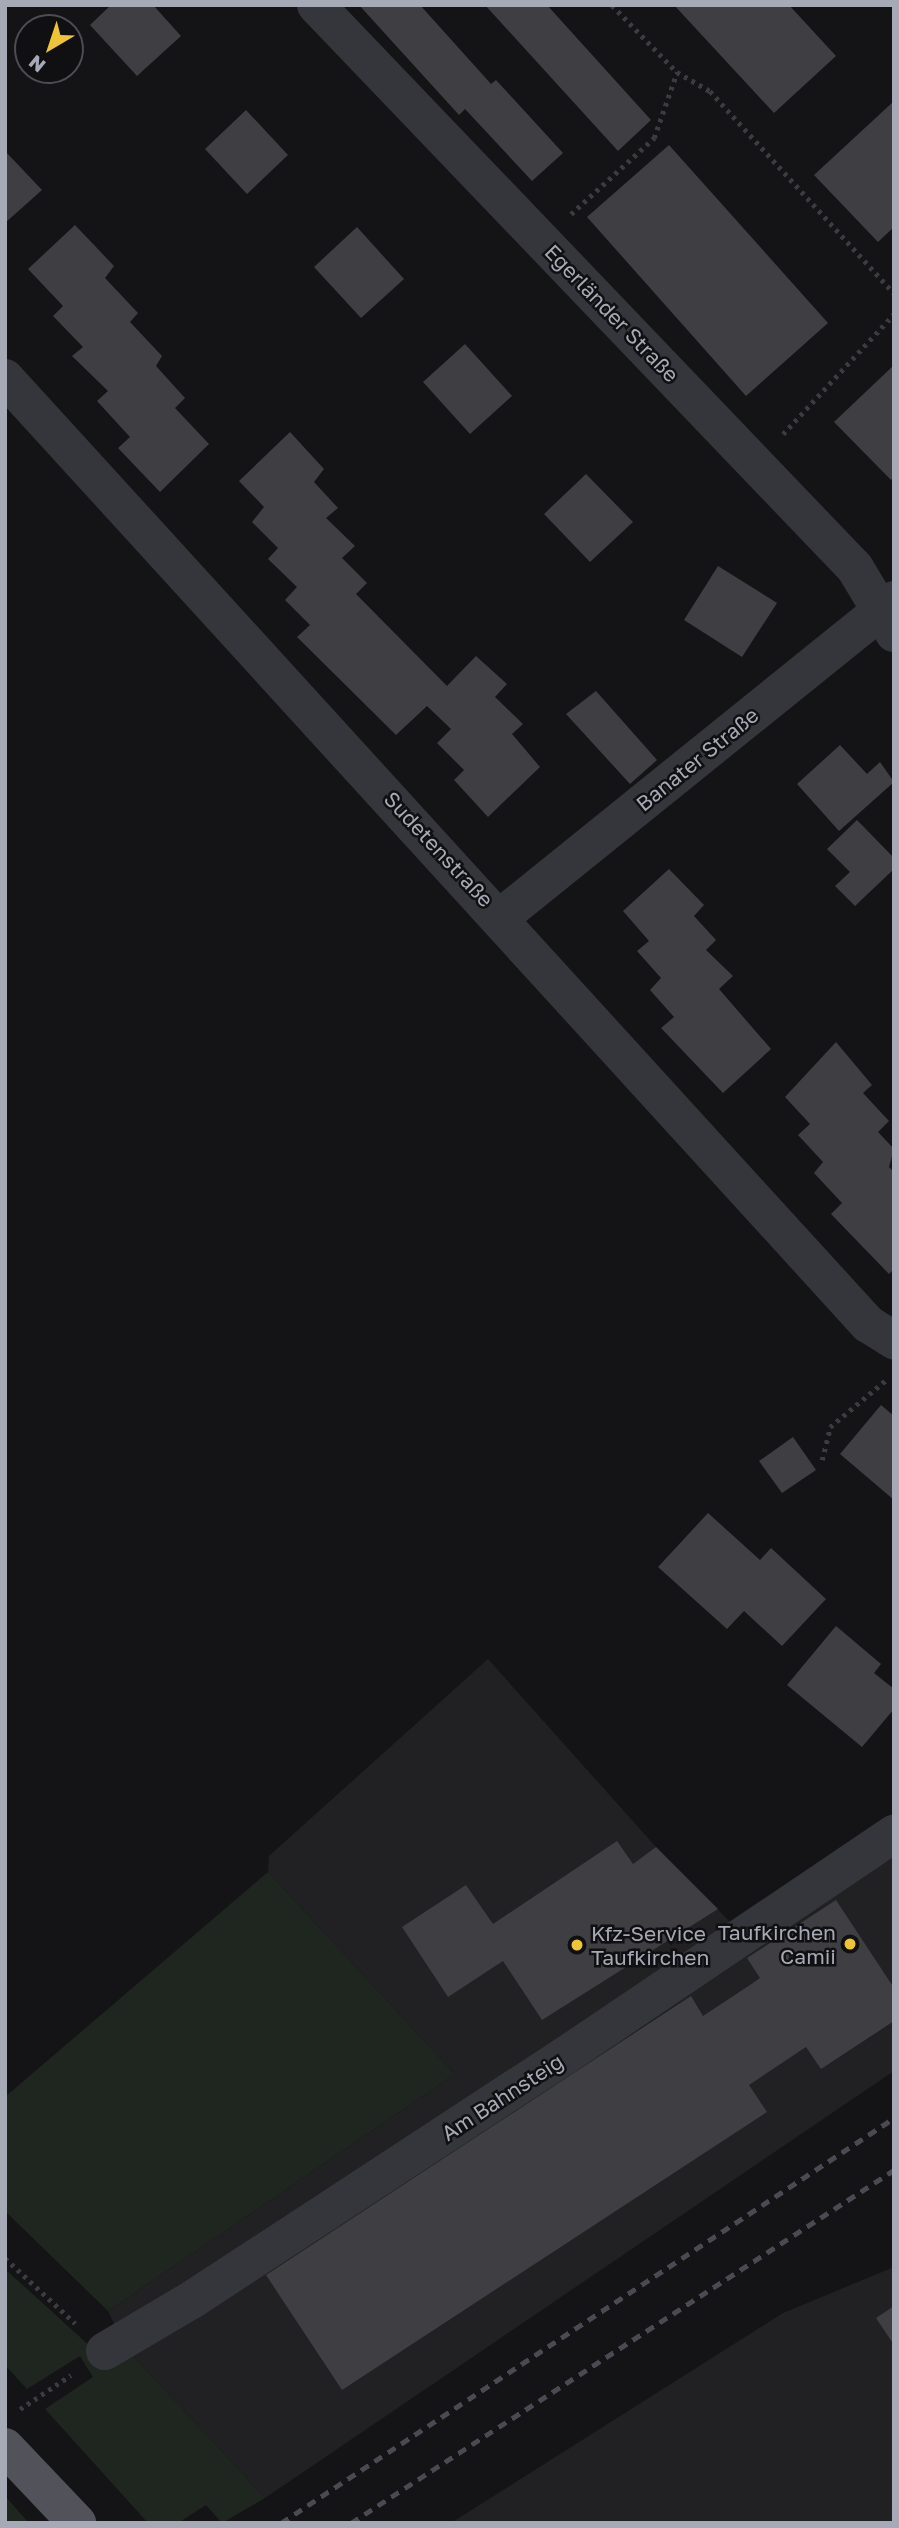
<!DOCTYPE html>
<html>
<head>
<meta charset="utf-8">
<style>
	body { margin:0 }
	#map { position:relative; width:899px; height:2528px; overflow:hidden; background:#141416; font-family:"Golos Text",sans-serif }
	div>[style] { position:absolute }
	.built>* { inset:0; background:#212023 }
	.green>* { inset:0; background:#1f2620 }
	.building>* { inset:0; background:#3f3e43 }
	.path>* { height:4.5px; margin-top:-2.25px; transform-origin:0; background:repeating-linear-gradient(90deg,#3b3c42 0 3.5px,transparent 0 8.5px) }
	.minor>* { height:38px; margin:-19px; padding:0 19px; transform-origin:19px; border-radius:19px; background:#35363b }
	.major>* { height:38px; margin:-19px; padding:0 19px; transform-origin:19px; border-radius:19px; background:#51525a }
	.rail>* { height:5px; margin-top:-2.5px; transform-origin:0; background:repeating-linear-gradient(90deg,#4a4b52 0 9px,transparent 0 16px) }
	.dots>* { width:19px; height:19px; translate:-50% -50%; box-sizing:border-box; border:4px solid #100f11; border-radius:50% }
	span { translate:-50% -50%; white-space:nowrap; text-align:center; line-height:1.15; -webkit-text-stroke:5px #100f11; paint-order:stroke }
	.street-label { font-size:21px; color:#a6a9b6 }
	.poi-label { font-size:21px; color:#a6a9b6 }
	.right { translate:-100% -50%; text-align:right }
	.left { translate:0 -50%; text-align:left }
	.frame { position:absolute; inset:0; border:7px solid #a6a9b6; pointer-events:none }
	.north { position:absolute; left:14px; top:14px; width:70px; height:70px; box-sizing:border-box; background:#100f11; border:2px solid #4c4d53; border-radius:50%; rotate:219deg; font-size:19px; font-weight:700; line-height:28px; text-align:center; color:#a6a9b6 }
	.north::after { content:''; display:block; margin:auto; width:24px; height:32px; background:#edc536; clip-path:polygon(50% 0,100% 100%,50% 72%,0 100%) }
</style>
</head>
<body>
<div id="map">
	<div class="built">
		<i style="clip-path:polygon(488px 1659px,656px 1847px,730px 1922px,894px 1816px,894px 2071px,265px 2498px,125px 2347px,108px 2311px,455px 2074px,268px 1872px,269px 1856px)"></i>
		<i style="clip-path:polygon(894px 2267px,894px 2523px,451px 2523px,783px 2313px)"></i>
	</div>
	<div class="green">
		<i style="clip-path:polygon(268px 1872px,455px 2074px,108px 2311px,5px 2211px,5px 2097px)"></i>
		<i style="clip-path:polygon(5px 2269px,103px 2358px,125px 2347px,265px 2498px,222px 2523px,206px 2505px,178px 2523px,148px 2523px,45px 2409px,93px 2377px,80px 2356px,27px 2389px,5px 2365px)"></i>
		<i style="clip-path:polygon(5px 2496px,29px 2523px,5px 2523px)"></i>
	</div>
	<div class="building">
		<i style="clip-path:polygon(111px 5px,153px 5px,181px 36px,137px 76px,90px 25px)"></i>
		<i style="clip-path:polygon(359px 5px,420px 5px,491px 84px,496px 80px,563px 153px,532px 181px,465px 109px,459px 115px)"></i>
		<i style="clip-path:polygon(485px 5px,547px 5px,651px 120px,618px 151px)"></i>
		<i style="clip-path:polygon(674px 5px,789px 5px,836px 56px,774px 113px)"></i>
		<i style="clip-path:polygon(894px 101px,894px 227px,878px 242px,814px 175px)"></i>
		<i style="clip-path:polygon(246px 110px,288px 155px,247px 194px,205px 149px)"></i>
		<i style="clip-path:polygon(669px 145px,828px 323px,746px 396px,587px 217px)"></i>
		<i style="clip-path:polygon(5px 151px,42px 190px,5px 223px)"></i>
		<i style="clip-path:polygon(75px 225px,114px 266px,105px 278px,138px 313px,130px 322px,162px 356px,156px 366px,185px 398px,175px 408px,209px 444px,160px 492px,118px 448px,130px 437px,97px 401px,108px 391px,72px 356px,83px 347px,53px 316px,63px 306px,28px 269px)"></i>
		<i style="clip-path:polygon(357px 227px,404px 279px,361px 318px,314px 267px)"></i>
		<i style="clip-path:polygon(465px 344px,512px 396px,470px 434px,423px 382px)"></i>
		<i style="clip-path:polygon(894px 365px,894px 477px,891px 480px,834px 422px)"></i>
		<i style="clip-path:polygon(290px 432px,324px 469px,314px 482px,338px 508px,326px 518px,355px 546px,342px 558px,367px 583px,356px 594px,447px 686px,476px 656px,507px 684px,495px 697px,523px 724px,512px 734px,540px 767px,488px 817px,454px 780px,464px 770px,437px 743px,451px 729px,427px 706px,396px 735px,297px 637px,310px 625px,285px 600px,297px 587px,268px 559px,278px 548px,252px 522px,264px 507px,239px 481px)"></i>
		<i style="clip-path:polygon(586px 474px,633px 522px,590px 562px,544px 514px)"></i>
		<i style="clip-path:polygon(718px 566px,777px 603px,742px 657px,684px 620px)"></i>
		<i style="clip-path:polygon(596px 691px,657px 760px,630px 784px,566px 714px)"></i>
		<i style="clip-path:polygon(840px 745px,867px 774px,880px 762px,894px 782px,839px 831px,797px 784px)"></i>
		<i style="clip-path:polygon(857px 820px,894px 858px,894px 869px,855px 906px,835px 886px,850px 872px,827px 849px)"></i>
		<i style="clip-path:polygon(669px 869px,704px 905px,694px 916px,716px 940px,706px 950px,733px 976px,719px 989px,771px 1049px,723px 1093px,661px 1028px,674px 1017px,650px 990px,661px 978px,637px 951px,649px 941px,623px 911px)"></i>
		<i style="clip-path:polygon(836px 1042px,872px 1085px,863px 1093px,889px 1121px,878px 1132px,894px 1149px,889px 1167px,894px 1172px,894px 1269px,889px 1274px,831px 1214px,842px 1203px,814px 1173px,823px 1162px,798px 1135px,810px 1124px,785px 1097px)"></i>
		<i style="clip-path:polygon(881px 1405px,894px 1416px,894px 1500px,840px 1454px)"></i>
		<i style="clip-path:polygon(793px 1437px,816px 1470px,782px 1493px,759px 1461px)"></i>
		<i style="clip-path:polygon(708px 1513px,760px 1560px,771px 1548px,826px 1599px,782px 1646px,744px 1611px,727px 1629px,658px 1567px)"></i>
		<i style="clip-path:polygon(836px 1626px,881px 1664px,874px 1673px,894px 1689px,894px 1709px,862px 1747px,787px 1685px)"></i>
		<i style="clip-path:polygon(617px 1841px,633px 1864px,656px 1847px,718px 1909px,542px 2020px,503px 1961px,448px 1997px,402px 1927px,466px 1885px,493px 1924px)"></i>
		<i style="clip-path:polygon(836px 1900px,894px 1988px,894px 2021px,821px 2069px,806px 2047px,749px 2085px,767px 2112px,342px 2390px,266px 2275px,691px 1996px,703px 2016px,750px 1985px,760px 1978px,747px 1958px)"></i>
		<i style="clip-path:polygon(894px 2306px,894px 2345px,876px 2318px)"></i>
	</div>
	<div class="path">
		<i style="left:612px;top:5px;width:93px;rotate:45.9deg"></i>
		<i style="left:677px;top:72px;width:38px;rotate:30deg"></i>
		<i style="left:710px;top:91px;width:273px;rotate:47.7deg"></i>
		<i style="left:571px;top:214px;width:113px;rotate:-42.5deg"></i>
		<i style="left:654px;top:138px;width:70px;rotate:-70.8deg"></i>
		<i style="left:783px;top:434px;width:163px;rotate:-47.2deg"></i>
		<i style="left:822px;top:1460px;width:34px;rotate:-76deg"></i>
		<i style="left:830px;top:1427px;width:73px;rotate:-40deg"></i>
		<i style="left:5px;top:2258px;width:96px;rotate:42.9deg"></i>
		<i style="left:20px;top:2409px;width:61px;rotate:-33.7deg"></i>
	</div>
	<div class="minor">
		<i style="left:316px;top:5px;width:779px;rotate:46.25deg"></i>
		<i style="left:855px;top:568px;width:76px;rotate:59deg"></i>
		<i style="left:5px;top:378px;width:1281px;rotate:47.63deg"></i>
		<i style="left:868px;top:1324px;width:31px;rotate:32deg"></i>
		<i style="left:501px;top:917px;width:505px;rotate:-38.89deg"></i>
		<i style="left:105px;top:2351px;width:102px;rotate:-30.6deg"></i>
		<i style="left:193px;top:2299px;width:446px;rotate:-33.2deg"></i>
		<i style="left:566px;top:2055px;width:396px;rotate:-34deg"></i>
	</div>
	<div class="major">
		<i style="left:5px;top:2447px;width:105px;rotate:46.5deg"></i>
	</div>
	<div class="rail">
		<i style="left:281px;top:2523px;width:735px;rotate:-33.45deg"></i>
		<i style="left:351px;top:2523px;width:648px;rotate:-33.03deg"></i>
	</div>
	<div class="dots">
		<i style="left:850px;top:1944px;background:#edc536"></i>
		<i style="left:577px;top:1945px;background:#edc536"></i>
	</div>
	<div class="street-label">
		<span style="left:612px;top:313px;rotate:46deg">Egerländer Straße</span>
		<span style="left:697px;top:759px;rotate:-39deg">Banater Straße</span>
		<span style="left:439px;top:849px;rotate:47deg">Sudetenstraße</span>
		<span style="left:502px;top:2097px;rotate:-33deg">Am Bahnsteig</span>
	</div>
	<div class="poi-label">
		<span class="right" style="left:836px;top:1944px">Taufkirchen<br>Camii</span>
		<span class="left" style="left:591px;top:1945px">Kfz-Service<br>Taufkirchen</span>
	</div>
	<div class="frame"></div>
	<div class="north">N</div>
</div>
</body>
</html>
